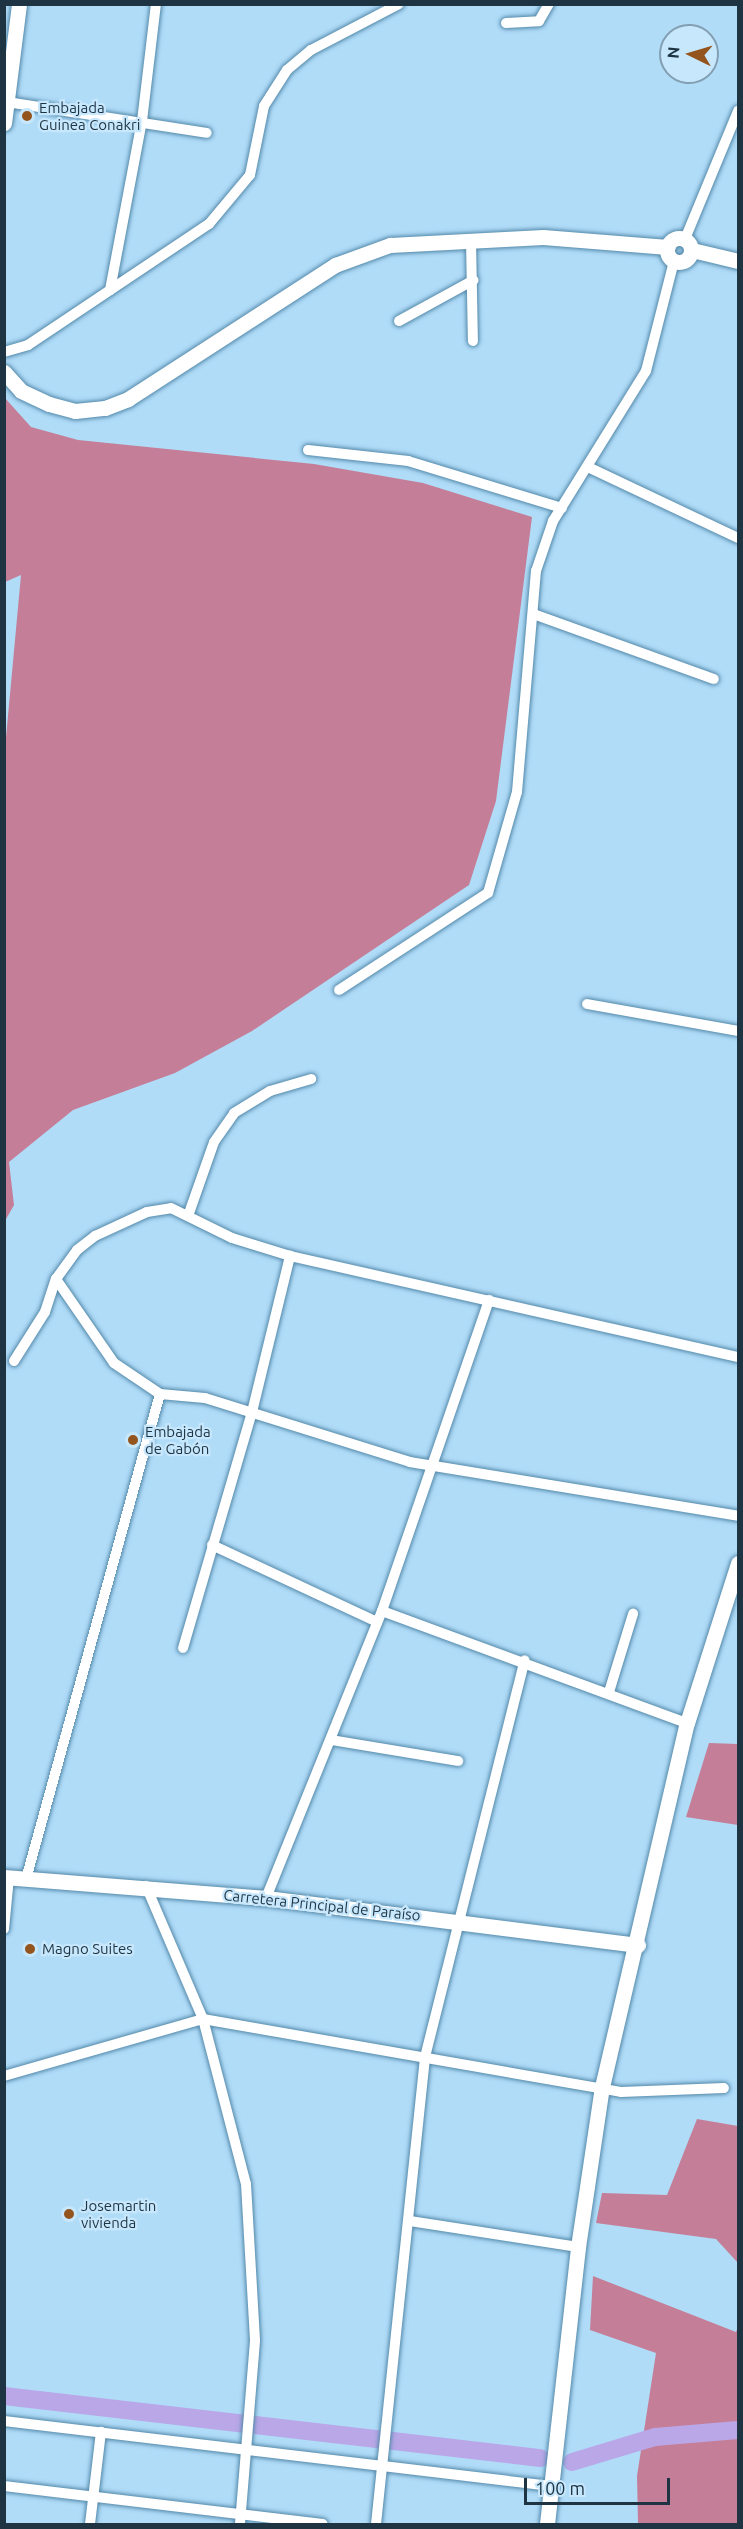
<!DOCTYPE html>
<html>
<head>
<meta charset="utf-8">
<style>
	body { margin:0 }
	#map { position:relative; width:743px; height:2529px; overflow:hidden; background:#b0dcf8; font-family:Ubuntu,sans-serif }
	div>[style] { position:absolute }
	.forest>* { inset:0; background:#c57e97 }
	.river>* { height:18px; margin:-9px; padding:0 9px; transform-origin:9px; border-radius:9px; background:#b9a7e8 }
	.roads { filter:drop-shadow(0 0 2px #5489aa) drop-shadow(0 0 2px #5489aa) }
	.street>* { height:10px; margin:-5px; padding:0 5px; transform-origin:5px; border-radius:5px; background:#fff }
	.secondary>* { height:15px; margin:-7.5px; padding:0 7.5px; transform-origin:7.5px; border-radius:7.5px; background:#fff }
	.secondary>.ring { margin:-7.5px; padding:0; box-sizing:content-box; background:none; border:15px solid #fff; border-radius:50% }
	.dots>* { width:16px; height:16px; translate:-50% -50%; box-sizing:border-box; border:3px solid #c7e7fd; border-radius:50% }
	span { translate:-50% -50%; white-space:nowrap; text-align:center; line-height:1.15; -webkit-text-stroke:4.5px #c7e7fd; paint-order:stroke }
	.poi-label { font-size:15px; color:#1e3442 }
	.left { translate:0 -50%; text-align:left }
	.street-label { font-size:15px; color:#1e3442 }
	.frame { position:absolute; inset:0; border:6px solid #1e3442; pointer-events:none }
	.north { position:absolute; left:659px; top:24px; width:60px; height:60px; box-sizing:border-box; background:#c7e7fd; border:2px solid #839fb2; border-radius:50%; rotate:275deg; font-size:16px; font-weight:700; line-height:24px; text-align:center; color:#1e3442 }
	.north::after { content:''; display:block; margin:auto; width:21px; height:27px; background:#94541d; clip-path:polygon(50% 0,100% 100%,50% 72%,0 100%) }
	.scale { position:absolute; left:524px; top:2478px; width:146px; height:27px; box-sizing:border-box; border:3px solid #1e3442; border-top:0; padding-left:8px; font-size:18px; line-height:21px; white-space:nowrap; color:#1e3442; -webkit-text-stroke:4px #c7e7fd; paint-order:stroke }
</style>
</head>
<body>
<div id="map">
	<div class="forest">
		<i style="clip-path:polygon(5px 398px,31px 427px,78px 440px,314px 464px,423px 483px,532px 517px,496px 801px,469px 885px,252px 1031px,175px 1073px,73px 1110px,9px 1162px,14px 1205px,5px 1221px,4px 759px,21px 575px,5px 582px)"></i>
		<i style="clip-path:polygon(709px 1743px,738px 1744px,738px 1825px,686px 1817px)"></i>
		<i style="clip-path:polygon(697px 2119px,738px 2126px,738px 2263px,716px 2239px,596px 2223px,602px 2193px,667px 2195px)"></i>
		<i style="clip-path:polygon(593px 2276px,736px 2332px,738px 2327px,738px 2524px,638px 2524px,637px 2476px,656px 2353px,590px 2330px)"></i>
	</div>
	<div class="river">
		<i style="left:4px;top:2396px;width:540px;rotate:6.6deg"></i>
		<i style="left:572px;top:2462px;width:87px;rotate:-16.8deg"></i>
		<i style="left:655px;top:2437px;width:83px;rotate:-4.8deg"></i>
	</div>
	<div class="roads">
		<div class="street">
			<i style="left:506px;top:23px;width:33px;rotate:-3deg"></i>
			<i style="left:539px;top:21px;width:20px;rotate:-60deg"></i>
			<i style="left:7px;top:102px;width:202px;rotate:8.8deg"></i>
			<i style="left:685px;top:239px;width:139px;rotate:-67.5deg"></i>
			<i style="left:471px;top:241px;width:100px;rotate:88.9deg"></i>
			<i style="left:110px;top:290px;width:172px;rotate:-79.3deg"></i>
			<i style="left:142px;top:121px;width:118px;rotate:-83.2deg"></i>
			<i style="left:399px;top:321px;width:85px;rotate:-28.7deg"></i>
			<i style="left:4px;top:352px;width:25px;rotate:-16deg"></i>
			<i style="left:28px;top:345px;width:218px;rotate:-33.8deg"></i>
			<i style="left:209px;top:224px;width:64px;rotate:-50.1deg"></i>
			<i style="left:250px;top:175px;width:70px;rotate:-78.5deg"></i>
			<i style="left:264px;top:106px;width:43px;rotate:-57.4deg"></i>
			<i style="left:287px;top:70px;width:31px;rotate:-40deg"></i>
			<i style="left:311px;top:50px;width:99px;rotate:-27.6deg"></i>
			<i style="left:308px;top:450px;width:101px;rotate:6.3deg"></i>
			<i style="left:408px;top:461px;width:161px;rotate:17deg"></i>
			<i style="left:590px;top:468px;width:164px;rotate:25.3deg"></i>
			<i style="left:536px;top:615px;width:189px;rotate:19.8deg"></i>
			<i style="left:339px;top:990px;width:178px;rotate:-33.1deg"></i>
			<i style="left:488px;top:893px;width:105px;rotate:-74deg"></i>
			<i style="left:517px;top:792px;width:222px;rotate:-85.1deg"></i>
			<i style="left:536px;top:571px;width:53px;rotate:-71.2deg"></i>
			<i style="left:553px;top:521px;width:176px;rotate:-58.2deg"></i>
			<i style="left:646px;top:371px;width:114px;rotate:-75.7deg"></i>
			<i style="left:587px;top:1004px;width:153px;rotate:10.1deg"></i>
			<i style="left:188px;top:1216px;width:78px;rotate:-70.6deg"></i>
			<i style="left:214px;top:1142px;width:35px;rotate:-55deg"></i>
			<i style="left:234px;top:1113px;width:42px;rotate:-31.4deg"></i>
			<i style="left:270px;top:1091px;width:43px;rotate:-16.3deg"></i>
			<i style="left:56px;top:1279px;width:102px;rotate:55.4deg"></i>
			<i style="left:114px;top:1363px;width:55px;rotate:34deg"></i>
			<i style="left:14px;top:1361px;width:58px;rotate:-57.7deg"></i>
			<i style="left:45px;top:1312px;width:35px;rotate:-72deg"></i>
			<i style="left:56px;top:1279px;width:36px;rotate:-54deg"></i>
			<i style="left:77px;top:1250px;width:23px;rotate:-38deg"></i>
			<i style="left:95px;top:1236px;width:57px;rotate:-24.8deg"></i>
			<i style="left:147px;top:1212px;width:24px;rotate:-9deg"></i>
			<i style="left:171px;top:1208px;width:68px;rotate:26.2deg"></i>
			<i style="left:232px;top:1238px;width:61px;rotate:17.2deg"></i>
			<i style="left:212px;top:1545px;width:182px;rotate:25deg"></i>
			<i style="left:382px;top:1611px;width:325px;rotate:20.2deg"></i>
			<i style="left:183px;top:1648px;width:246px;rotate:-73.7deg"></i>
			<i style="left:252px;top:1412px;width:161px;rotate:-76.3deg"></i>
			<i style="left:290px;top:1256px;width:459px;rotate:12.7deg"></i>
			<i style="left:609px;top:1692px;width:82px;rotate:-72.9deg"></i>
			<i style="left:331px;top:1740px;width:129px;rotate:9.4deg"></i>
			<i style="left:26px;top:1879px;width:503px;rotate:-74.56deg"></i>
			<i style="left:160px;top:1394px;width:45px;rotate:5.1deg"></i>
			<i style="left:205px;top:1398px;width:215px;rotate:17.3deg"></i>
			<i style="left:410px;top:1462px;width:332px;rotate:9.3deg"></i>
			<i style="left:146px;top:1886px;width:145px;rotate:66.8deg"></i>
			<i style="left:203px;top:2019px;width:171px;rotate:75.4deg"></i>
			<i style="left:246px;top:2184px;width:157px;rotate:86.7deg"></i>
			<i style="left:255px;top:2341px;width:184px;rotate:94.7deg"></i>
			<i style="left:266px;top:1898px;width:310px;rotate:-68deg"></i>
			<i style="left:382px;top:1611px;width:329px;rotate:-71deg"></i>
			<i style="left:4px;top:1929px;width:52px;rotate:-84.5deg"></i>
			<i style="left:4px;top:2076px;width:207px;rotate:-16deg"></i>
			<i style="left:203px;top:2019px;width:424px;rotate:9.9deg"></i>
			<i style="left:621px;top:2092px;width:103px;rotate:-2.2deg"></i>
			<i style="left:410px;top:2221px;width:170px;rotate:8.8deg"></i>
			<i style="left:4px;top:2421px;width:551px;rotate:6.78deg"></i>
			<i style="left:4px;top:2486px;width:321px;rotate:6.8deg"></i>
			<i style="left:90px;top:2524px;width:93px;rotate:-83.2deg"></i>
			<i style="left:376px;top:2524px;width:470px;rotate:-84deg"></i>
			<i style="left:425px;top:2057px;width:409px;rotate:-75.9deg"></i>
		</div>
		<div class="secondary">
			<i style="left:4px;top:123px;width:120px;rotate:-82.8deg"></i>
			<i class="ring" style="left:667px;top:238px;width:9px;height:9px"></i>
			<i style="left:692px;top:250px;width:47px;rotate:13.4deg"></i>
			<i style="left:4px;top:372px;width:25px;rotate:48deg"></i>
			<i style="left:21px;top:391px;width:31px;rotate:25deg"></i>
			<i style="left:49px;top:404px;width:27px;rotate:15deg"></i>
			<i style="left:75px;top:411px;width:30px;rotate:-6deg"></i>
			<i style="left:105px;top:408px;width:25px;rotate:-21deg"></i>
			<i style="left:128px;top:399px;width:247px;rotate:-32.9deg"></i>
			<i style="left:335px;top:265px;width:59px;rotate:-20deg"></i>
			<i style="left:390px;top:245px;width:153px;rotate:-3deg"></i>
			<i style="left:543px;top:237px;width:125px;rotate:4.6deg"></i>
			<i style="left:4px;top:1877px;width:263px;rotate:4.6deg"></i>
			<i style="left:266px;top:1898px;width:375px;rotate:7.2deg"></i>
			<i style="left:547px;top:2524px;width:279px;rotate:-83.6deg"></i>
			<i style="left:578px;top:2247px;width:162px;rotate:-81.5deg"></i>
			<i style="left:602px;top:2087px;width:374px;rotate:-76.9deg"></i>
			<i style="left:687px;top:1723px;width:168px;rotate:-72.3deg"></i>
		</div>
	</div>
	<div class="dots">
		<i style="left:27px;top:116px;background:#94541d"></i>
		<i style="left:133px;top:1440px;background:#94541d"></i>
		<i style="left:30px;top:1949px;background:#94541d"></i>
		<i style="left:69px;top:2214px;background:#94541d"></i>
	</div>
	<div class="poi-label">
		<span class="left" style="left:39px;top:116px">Embajada<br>Guinea Conakri</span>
		<span class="left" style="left:145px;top:1440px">Embajada<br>de Gabón</span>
		<span class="left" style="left:42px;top:1949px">Magno Suites</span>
		<span class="left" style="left:81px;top:2214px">Josemartin<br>vivienda</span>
	</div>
	<div class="street-label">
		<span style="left:322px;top:1905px;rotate:6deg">Carretera Principal de Paraíso</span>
	</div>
	<div class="frame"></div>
	<div class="north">N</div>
	<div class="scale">100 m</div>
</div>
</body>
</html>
